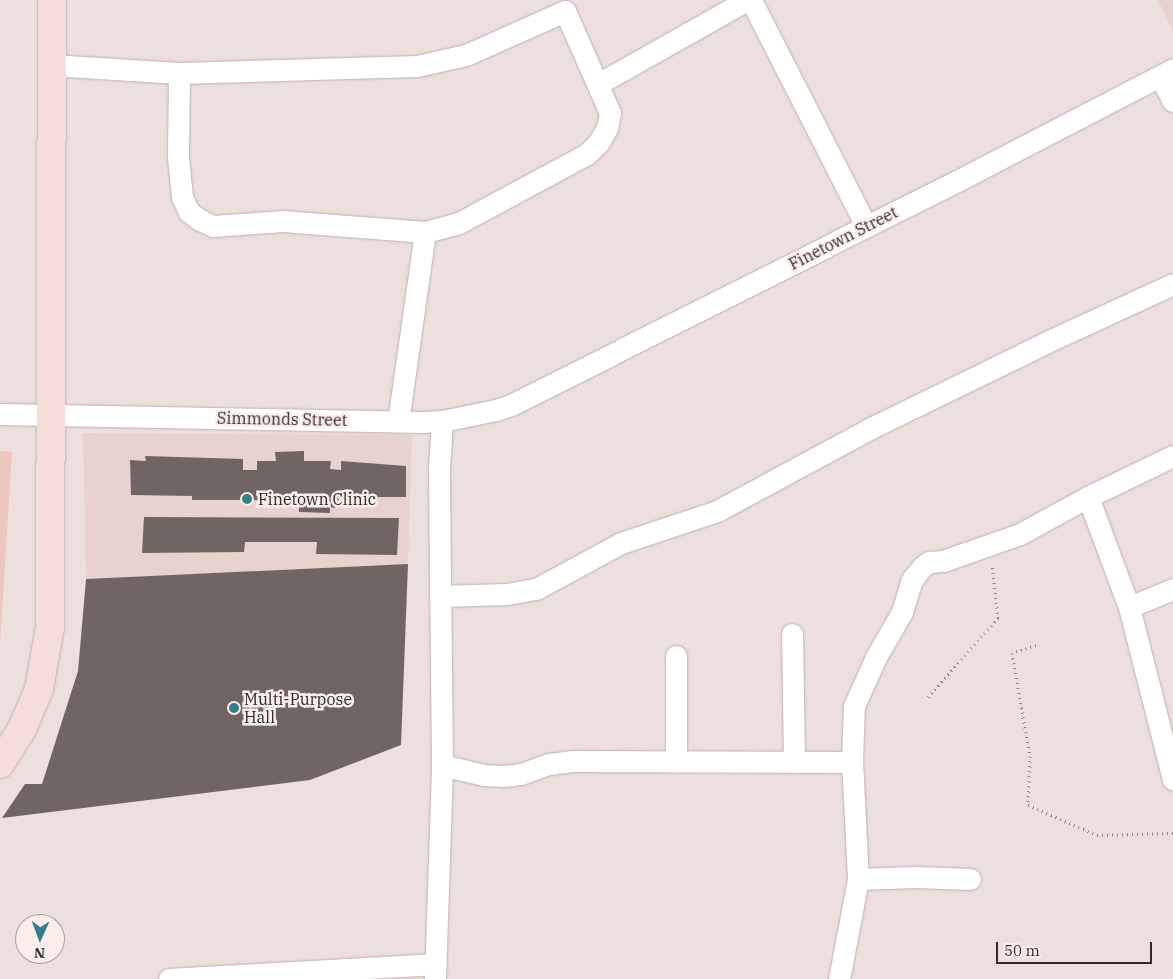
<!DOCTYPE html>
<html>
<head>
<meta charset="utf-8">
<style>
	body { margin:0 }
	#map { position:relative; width:1173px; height:979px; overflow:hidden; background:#eddfdd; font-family:"IBM Plex Serif",serif }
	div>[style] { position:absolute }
	.built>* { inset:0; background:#e8d2ce }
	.green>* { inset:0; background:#ebc7c0 }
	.building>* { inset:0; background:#716563 }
	.path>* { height:3px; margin-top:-1.5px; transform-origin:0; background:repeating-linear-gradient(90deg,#8d8482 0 1px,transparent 0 5px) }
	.roads { filter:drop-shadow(0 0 1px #beb1af) drop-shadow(0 0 1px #beb1af) }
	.street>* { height:21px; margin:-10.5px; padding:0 10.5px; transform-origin:10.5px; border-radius:10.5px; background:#fff }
	.secondary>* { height:28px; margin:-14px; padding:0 14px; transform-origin:14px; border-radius:14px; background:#f5ddd9 }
	.dots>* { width:14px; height:14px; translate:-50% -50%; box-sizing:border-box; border:2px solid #fbedea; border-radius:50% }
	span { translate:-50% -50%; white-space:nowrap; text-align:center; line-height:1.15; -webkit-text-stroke:5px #fbedea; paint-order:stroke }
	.street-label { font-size:16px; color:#2f2a29 }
	.poi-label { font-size:16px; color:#2f2a29 }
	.left { translate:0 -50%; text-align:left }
	.north { position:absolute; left:15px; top:914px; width:50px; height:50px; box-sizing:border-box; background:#fbedea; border:1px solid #a99f9d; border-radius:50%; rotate:182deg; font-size:14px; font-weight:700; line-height:20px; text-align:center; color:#2f2a29 }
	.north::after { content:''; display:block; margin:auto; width:18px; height:22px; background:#377d89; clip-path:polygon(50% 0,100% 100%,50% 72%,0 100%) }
	.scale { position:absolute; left:996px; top:942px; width:156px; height:22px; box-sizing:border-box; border:2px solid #2f2a29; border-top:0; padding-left:6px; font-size:15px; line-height:18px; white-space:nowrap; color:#2f2a29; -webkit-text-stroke:4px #fbedea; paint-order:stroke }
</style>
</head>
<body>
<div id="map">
	<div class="built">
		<i style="clip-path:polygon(1158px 0,1173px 0,1173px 31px)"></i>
		<i style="clip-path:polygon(83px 433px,412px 435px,408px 564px,86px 579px)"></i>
	</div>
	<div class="green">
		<i style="clip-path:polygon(0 451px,12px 452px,0 647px)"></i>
	</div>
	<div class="building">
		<i style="clip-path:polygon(304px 451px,304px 461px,331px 461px,330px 469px,341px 470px,341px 461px,406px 466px,406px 497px,347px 497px,347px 501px,333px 500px,335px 508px,330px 507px,330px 513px,299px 512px,299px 500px,192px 500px,192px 496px,131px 495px,130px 460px,146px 461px,145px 456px,243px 459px,243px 470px,257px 470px,257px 461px,276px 461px,275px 452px)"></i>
		<i style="clip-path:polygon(144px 517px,399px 518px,397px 555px,316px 554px,317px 542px,245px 542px,244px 552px,142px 553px)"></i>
		<i style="clip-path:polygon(408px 564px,401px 745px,310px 780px,2px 818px,25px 784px,42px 784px,78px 671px,86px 579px)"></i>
	</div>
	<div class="path">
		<i style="left:1036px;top:645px;width:25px;rotate:162deg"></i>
		<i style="left:1012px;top:653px;width:105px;rotate:80.1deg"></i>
		<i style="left:1030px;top:756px;width:49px;rotate:92.3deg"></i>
		<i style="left:1028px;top:805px;width:75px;rotate:23.5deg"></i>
		<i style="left:1097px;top:835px;width:76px;rotate:-1.5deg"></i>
		<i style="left:928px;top:697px;width:106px;rotate:-48.5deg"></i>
		<i style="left:998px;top:618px;width:54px;rotate:-96.3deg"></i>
	</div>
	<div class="roads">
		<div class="street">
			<i style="left:751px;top:0;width:254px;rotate:63deg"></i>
			<i style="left:51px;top:65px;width:128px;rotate:3.6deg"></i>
			<i style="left:179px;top:73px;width:238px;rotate:-1.7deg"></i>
			<i style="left:417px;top:66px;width:50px;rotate:-12.7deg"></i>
			<i style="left:466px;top:55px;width:108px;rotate:-24deg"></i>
			<i style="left:565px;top:11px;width:111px;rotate:66.2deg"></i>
			<i style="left:610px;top:113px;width:15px;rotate:101deg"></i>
			<i style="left:607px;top:128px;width:16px;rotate:120deg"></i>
			<i style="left:599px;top:142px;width:17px;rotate:135deg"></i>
			<i style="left:587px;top:154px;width:145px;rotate:151.7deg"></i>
			<i style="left:459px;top:223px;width:35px;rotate:165deg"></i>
			<i style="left:425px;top:232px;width:191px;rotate:98.1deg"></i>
			<i style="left:179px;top:73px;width:84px;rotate:90.7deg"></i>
			<i style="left:178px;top:157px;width:40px;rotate:84.3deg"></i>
			<i style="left:182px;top:197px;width:17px;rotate:65deg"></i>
			<i style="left:189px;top:212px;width:14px;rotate:36deg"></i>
			<i style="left:200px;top:220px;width:14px;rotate:25deg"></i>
			<i style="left:213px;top:226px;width:70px;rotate:-4.1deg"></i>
			<i style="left:283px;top:221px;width:142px;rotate:4.4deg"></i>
			<i style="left:1160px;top:76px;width:28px;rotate:63deg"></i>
			<i style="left:598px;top:84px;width:171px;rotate:-29.4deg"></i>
			<i style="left:0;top:414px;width:423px;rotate:1.1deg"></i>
			<i style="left:423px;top:422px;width:19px;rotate:-3deg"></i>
			<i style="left:442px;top:421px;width:55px;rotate:-11.5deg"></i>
			<i style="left:496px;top:410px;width:16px;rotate:-18deg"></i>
			<i style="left:511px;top:405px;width:501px;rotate:-26.67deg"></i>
			<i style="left:959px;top:180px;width:241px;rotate:-27.4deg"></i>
			<i style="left:1088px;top:497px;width:117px;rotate:69.6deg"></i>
			<i style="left:1129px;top:607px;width:178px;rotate:75.7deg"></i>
			<i style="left:440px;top:596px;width:67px;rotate:-1.7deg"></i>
			<i style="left:507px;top:594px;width:29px;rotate:-10deg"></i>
			<i style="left:536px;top:589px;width:97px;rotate:-28.4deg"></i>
			<i style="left:621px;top:543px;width:101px;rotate:-18.4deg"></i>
			<i style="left:717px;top:511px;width:175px;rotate:-28.3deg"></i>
			<i style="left:871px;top:428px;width:196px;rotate:-26deg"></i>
			<i style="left:1047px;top:342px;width:139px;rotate:-24.7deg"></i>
			<i style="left:1129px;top:607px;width:48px;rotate:-22.2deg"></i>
			<i style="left:792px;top:634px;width:128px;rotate:89.1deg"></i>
			<i style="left:676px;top:656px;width:105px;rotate:90deg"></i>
			<i style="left:442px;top:765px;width:43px;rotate:13.4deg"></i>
			<i style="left:484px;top:775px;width:19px;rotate:3deg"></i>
			<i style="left:503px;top:776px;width:18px;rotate:-6deg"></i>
			<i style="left:521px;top:774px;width:30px;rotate:-20deg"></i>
			<i style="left:549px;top:764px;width:23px;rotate:-7deg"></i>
			<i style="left:572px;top:761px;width:280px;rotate:0.2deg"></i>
			<i style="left:858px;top:879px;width:58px;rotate:-2deg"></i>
			<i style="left:916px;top:877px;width:54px;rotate:2.1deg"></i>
			<i style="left:169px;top:979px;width:267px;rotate:-3.2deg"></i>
			<i style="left:435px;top:979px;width:214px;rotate:-88.1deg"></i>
			<i style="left:442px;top:765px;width:296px;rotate:-90.6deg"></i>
			<i style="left:439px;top:469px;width:48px;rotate:-86.4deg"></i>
			<i style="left:839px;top:979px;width:102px;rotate:-79.2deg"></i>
			<i style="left:858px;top:879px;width:117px;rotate:-92.9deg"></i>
			<i style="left:852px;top:762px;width:56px;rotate:-88deg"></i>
			<i style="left:854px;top:706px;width:54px;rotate:-65.8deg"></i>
			<i style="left:876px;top:657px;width:52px;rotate:-60deg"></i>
			<i style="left:902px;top:612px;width:34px;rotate:-73deg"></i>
			<i style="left:912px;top:580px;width:16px;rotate:-52deg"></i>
			<i style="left:922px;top:567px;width:9px;rotate:-36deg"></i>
			<i style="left:929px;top:562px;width:14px;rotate:-4deg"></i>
			<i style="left:943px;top:561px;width:82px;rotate:-19.3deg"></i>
			<i style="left:1020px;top:534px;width:77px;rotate:-28.6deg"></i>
			<i style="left:1088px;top:497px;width:94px;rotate:-25.8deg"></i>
		</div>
		<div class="secondary">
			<i style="left:0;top:764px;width:41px;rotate:-57.8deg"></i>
			<i style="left:22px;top:729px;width:43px;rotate:-67deg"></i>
			<i style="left:39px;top:689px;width:63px;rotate:-79.9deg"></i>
			<i style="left:50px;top:627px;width:627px;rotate:-89.82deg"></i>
		</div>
	</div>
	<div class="dots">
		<i style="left:247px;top:499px;background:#377d89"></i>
		<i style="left:234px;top:708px;background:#377d89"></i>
	</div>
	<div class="street-label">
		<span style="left:843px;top:238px;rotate:-27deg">Finetown Street</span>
		<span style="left:282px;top:419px;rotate:1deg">Simmonds Street</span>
	</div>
	<div class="poi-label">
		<span class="left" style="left:258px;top:499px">Finetown Clinic</span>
		<span class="left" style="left:244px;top:708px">Multi-Purpose<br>Hall</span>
	</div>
	<div class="north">N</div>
	<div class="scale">50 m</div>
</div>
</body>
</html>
